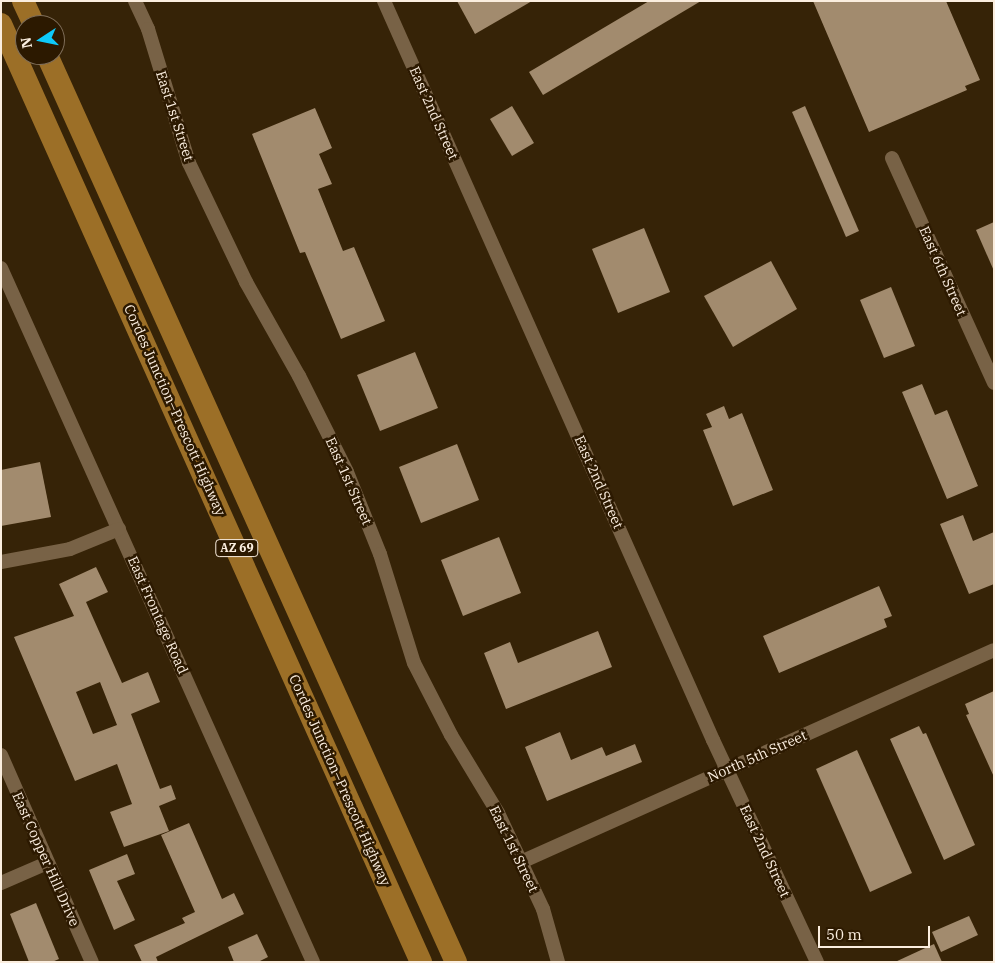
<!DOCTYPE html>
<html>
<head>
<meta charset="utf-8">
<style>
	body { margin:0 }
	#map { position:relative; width:995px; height:963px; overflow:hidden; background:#362307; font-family:"IBM Plex Serif",serif }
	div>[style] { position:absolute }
	.building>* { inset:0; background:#a28b6e }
	.street>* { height:14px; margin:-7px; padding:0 7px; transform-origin:7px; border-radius:7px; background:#786246 }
	.primary>* { height:22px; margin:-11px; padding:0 11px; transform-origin:11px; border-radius:11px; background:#9c6f27 }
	span { translate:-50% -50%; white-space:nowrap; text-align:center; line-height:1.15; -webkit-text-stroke:5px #2c1900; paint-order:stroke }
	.shield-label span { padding:1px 4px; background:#2c1900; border:1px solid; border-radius:4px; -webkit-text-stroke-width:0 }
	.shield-label { font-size:12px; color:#fbeedf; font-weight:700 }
	.street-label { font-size:14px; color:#fbeedf }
	.frame { position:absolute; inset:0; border:2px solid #fbeedf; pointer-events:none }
	.north { position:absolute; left:15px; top:15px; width:50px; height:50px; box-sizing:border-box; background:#2c1900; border:1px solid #7f6e59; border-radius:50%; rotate:259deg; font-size:14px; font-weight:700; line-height:20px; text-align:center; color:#fbeedf }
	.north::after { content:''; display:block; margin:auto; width:18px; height:22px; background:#0ecafa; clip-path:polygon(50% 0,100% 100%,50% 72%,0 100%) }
	.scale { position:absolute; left:818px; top:926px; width:112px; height:22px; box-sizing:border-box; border:2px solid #fbeedf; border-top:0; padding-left:6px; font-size:15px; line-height:18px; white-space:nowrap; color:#fbeedf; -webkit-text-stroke:4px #2c1900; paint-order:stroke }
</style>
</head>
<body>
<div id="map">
	<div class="building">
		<i style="clip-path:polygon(457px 1px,532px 1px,475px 34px)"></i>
		<i style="clip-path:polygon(649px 1px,701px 1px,543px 95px,529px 72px)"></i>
		<i style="clip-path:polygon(813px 1px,946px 1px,980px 80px,965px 86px,967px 90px,869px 132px)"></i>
		<i style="clip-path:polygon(512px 106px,534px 143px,512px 156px,490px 119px)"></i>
		<i style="clip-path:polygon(805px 106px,859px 231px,846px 237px,792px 112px)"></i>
		<i style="clip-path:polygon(315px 108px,332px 148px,319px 154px,332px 184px,318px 189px,343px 251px,354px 247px,385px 321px,341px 339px,305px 252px,300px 253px,252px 134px)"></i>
		<i style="clip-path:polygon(994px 222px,994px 271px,976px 230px)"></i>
		<i style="clip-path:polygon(644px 228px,670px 292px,618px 313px,592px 249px)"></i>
		<i style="clip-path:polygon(771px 261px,797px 309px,733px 347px,704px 296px)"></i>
		<i style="clip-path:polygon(891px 287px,915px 346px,884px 358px,860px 300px)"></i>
		<i style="clip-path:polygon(415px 352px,438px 408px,380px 431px,357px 375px)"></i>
		<i style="clip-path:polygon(922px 384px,935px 415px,947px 410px,978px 486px,947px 499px,902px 392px)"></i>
		<i style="clip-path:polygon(724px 406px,729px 419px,742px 413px,773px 490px,733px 506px,703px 430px,712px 427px,706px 414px)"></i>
		<i style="clip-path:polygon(457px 444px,479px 500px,421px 523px,399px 467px)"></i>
		<i style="clip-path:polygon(40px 462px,51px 517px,1px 526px,1px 470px)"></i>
		<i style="clip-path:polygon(963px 515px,973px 541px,994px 532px,994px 584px,969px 594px,940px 524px)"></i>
		<i style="clip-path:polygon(499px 537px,521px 593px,463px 616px,441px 560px)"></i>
		<i style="clip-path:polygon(evenodd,96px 567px,108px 592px,86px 602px,122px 683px,148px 672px,160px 702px,131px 714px,160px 789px,171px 785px,176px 799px,159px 806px,169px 831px,124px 847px,110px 812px,132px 804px,117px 764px,75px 781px,14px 637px,74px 616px,59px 584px,96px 567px,100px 682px,117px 725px,93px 734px,76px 692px,100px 682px)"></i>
		<i style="clip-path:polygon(879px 586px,892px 616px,884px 619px,887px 627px,779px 673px,763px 636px)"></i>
		<i style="clip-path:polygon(598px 631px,612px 667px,506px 709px,484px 653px,510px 642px,518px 663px)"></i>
		<i style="clip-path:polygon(994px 691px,994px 777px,966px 715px,969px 714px,965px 704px)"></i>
		<i style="clip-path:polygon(919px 726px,923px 734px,926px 733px,975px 845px,944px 860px,890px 739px)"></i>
		<i style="clip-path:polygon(560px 732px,571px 760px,602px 747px,606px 756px,635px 744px,642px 762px,547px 801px,525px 747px)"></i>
		<i style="clip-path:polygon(857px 750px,912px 873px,870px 892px,816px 769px)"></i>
		<i style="clip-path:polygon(189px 823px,222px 899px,234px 893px,244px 914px,156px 957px,158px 962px,142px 962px,134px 945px,185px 923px,182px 918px,195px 912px,161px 835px)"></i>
		<i style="clip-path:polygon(127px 854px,135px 874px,117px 881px,135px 920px,114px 930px,89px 870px)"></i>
		<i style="clip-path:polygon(36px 903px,59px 959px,52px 962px,29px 962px,10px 914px)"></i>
		<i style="clip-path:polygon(969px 916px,978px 935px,941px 952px,932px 932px)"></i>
		<i style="clip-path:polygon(257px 934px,268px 957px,258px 962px,234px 962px,228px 947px)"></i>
		<i style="clip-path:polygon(934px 944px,942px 962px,895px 962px)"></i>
	</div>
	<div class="street">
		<i style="left:135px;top:1px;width:31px;rotate:65deg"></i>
		<i style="left:148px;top:29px;width:140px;rotate:73deg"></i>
		<i style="left:189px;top:163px;width:132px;rotate:64.4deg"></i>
		<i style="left:246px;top:282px;width:108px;rotate:60.6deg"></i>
		<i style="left:299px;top:376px;width:107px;rotate:63.4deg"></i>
		<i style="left:347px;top:472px;width:88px;rotate:68.1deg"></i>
		<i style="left:380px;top:554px;width:114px;rotate:72.7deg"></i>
		<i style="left:414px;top:663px;width:81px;rotate:62.8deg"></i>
		<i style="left:451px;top:735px;width:91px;rotate:58.9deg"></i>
		<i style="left:498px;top:813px;width:106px;rotate:64.9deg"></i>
		<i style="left:543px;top:909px;width:55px;rotate:74.2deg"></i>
		<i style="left:384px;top:1px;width:809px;rotate:66deg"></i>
		<i style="left:713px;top:740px;width:245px;rotate:64.9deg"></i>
		<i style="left:892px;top:158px;width:247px;rotate:65.6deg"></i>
		<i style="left:1px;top:268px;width:761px;rotate:65.79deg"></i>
		<i style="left:1px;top:562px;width:70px;rotate:-10.7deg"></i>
		<i style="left:70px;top:549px;width:53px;rotate:-22.2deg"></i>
		<i style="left:1px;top:755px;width:226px;rotate:66.3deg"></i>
		<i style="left:521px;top:862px;width:518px;rotate:-24.14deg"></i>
		<i style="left:1px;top:883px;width:50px;rotate:-23.5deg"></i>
	</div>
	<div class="primary">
		<i style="left:23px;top:1px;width:26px;rotate:65deg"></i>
		<i style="left:1px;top:24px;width:1028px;rotate:65.88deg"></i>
		<i style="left:47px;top:55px;width:995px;rotate:65.73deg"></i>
	</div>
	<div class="shield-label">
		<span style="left:237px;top:548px">AZ 69</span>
	</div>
	<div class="street-label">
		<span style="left:434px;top:113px;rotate:66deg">East 2nd Street</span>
		<span style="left:175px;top:116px;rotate:72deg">East 1st Street</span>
		<span style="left:943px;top:271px;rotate:66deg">East 6th Street</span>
		<span style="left:175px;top:410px;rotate:66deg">Cordes Junction–Prescott Highway</span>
		<span style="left:349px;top:481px;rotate:66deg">East 1st Street</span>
		<span style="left:599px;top:482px;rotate:66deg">East 2nd Street</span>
		<span style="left:158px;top:615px;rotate:66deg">East Frontage Road</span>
		<span style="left:757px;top:756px;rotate:-24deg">North 5th Street</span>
		<span style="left:340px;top:780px;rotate:66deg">Cordes Junction–Prescott Highway</span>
		<span style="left:514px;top:849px;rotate:64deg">East 1st Street</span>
		<span style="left:765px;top:851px;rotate:65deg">East 2nd Street</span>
		<span style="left:46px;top:859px;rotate:66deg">East Copper Hill Drive</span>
	</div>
	<div class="frame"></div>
	<div class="north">N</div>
	<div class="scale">50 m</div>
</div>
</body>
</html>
